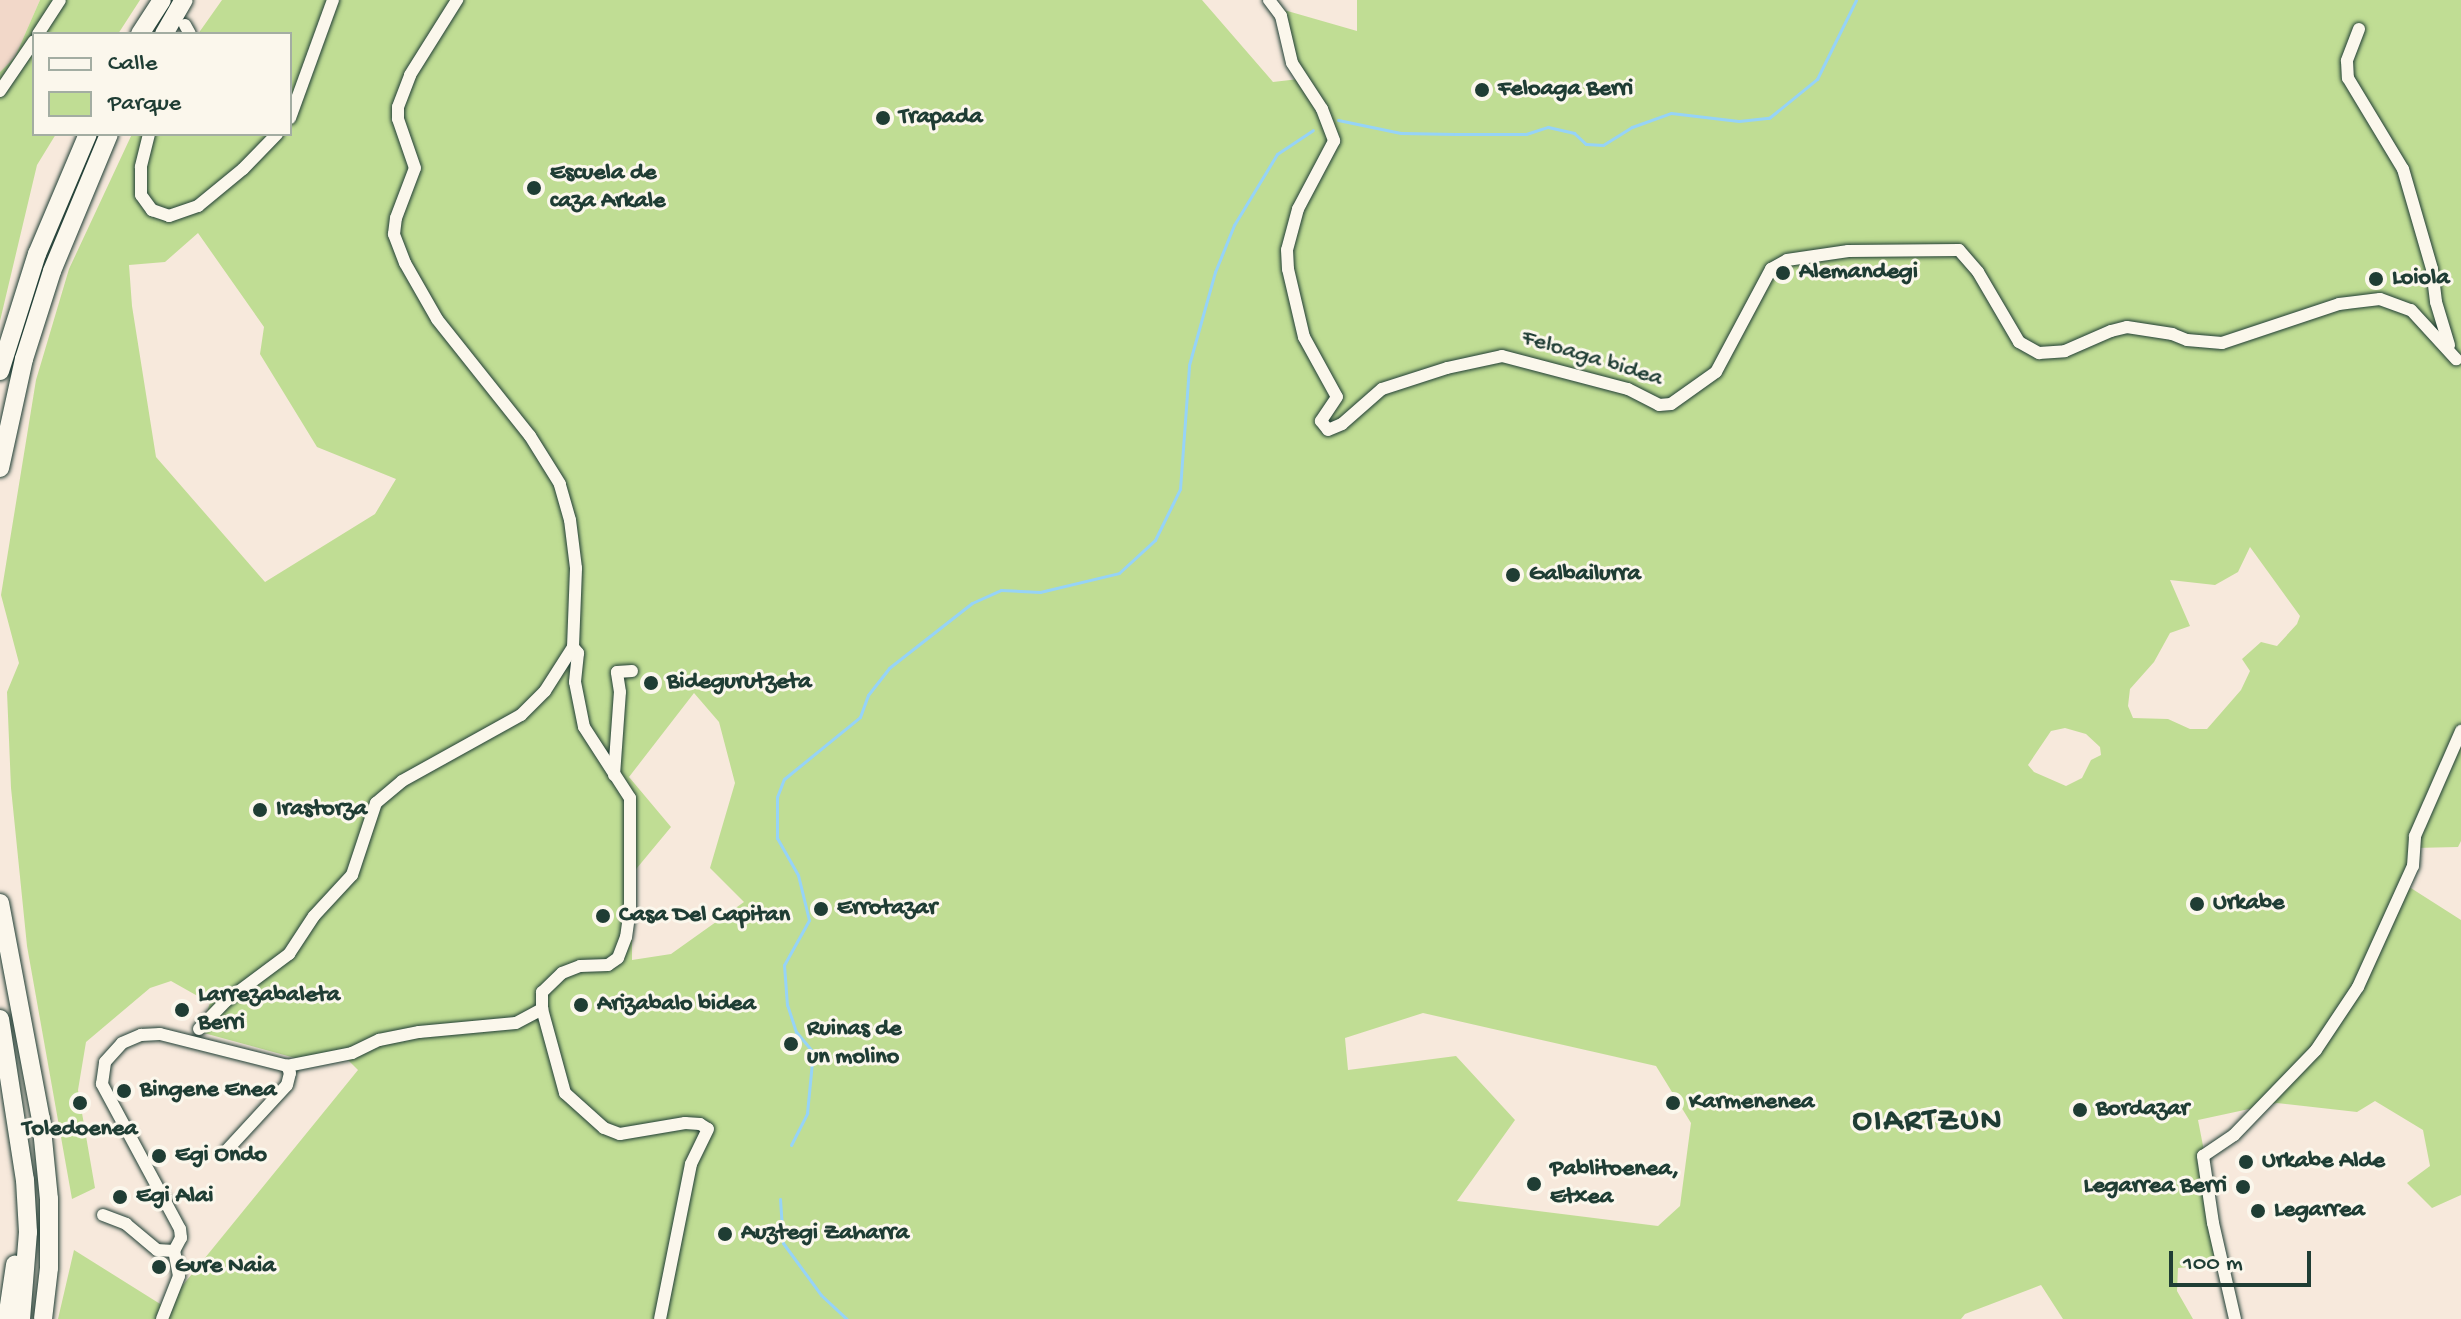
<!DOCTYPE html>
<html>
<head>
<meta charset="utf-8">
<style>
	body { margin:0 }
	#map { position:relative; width:2461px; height:1319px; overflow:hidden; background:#f7e9dc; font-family:"Gochi Hand",sans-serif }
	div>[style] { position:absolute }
	.built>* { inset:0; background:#f2d8c9 }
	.green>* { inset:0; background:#c0dd94 }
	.stream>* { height:3px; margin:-1.5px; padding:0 1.5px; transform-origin:1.5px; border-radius:1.5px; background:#96d3f7 }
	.roads { filter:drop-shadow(0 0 2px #1f3d34) drop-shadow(0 0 2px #1f3d34) }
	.minor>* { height:12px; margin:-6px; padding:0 6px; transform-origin:6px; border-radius:6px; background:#fbf7ec }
	.highway>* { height:18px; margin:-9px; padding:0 9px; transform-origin:9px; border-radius:9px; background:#fbf7ec }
	.dots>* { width:22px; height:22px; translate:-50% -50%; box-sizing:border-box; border:4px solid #fbf7ec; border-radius:50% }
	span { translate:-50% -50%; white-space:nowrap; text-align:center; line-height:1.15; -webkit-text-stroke:6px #fbf7ec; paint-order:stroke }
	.poi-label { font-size:24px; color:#1f3d34; font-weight:700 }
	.left { translate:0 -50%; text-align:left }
	.right { translate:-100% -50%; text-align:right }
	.street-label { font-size:24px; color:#1f3d34 }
	.district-label { font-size:32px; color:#1f3d34; font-weight:700; letter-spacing:2px }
	.legend { position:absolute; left:32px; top:32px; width:260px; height:104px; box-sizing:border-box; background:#fbf7ec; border:2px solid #a3ada2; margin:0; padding:10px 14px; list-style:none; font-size:24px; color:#1f3d34 }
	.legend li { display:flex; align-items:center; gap:16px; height:40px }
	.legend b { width:40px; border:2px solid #a3ada2 }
	.scale { position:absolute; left:2169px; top:1251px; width:142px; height:36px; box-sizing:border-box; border:4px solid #1f3d34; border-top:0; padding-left:10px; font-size:24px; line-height:28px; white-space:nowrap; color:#1f3d34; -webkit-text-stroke:6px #fbf7ec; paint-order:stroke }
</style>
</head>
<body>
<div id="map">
	<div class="built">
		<i style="clip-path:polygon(0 0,40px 0,15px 57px,0 72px)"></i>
	</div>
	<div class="green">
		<i style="clip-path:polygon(40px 0,140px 0,118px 34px,34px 34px,34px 134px,56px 134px,37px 165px,0 321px,0 72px,15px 57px)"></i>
		<i style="clip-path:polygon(evenodd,222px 0,1202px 0,1273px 82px,1299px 79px,1277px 8px,1357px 31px,1357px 0,2461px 0,2461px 841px,2458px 847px,2414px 848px,2403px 883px,2461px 920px,2461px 1195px,2432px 1208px,2407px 1183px,2430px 1166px,2423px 1130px,2375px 1101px,2357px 1112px,2277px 1103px,2198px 1120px,2226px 1264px,2178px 1268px,2177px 1291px,2193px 1319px,2063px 1319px,2041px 1285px,1965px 1314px,1961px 1319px,58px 1319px,74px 1250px,165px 1307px,358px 1070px,339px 1051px,295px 1058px,200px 1032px,210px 1003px,171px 981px,150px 988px,86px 1042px,78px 1090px,95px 1188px,72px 1199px,27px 946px,11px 788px,7px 692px,19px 663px,1px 595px,36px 380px,69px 269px,132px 134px,290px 134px,290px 34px,198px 34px,222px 0,198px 233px,264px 327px,260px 354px,317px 447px,396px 479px,375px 514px,265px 582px,156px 457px,132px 306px,129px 265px,165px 262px,198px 233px,222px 0,2250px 547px,2300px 616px,2297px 624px,2277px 646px,2261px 642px,2242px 659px,2250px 671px,2241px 690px,2207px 729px,2190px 729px,2168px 719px,2133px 718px,2128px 706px,2130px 689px,2154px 662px,2170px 633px,2190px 626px,2170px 580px,2215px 585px,2238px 572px,2250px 547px,222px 0,694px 693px,719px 722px,735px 783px,710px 868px,744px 902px,671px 954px,632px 960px,632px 874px,671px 827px,629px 777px,694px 693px,222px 0,2065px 728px,2086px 734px,2100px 747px,2101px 755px,2091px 760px,2082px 778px,2066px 786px,2034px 772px,2028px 765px,2051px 731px,2065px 728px,222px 0,1423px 1013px,1656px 1066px,1691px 1123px,1680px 1206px,1658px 1226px,1457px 1201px,1515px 1120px,1456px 1056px,1348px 1070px,1345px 1038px,1423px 1013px)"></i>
	</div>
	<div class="stream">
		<i style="left:1338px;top:120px;width:64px;rotate:11.7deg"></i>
		<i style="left:1401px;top:133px;width:54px;rotate:1.1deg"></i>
		<i style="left:1455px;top:134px;width:71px"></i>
		<i style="left:1526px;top:134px;width:23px;rotate:-18deg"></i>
		<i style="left:1548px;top:127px;width:27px;rotate:13deg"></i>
		<i style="left:1574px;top:133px;width:16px;rotate:43deg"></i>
		<i style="left:1586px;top:144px;width:17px;rotate:3deg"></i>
		<i style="left:1603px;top:145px;width:34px;rotate:-32deg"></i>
		<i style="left:1632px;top:127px;width:41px;rotate:-19.7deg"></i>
		<i style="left:1671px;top:113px;width:68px;rotate:6.7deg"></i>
		<i style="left:1739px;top:121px;width:30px;rotate:-6deg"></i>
		<i style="left:1769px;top:118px;width:62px;rotate:-39.1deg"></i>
		<i style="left:1817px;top:79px;width:88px;rotate:-63.7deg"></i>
		<i style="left:791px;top:1145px;width:36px;rotate:-63deg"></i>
		<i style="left:807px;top:1113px;width:61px;rotate:-84.4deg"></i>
		<i style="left:813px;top:1052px;width:26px;rotate:-130deg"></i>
		<i style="left:796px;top:1032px;width:28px;rotate:-108deg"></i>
		<i style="left:787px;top:1005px;width:40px;rotate:-94.3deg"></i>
		<i style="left:784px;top:965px;width:51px;rotate:-60.9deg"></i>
		<i style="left:809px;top:920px;width:46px;rotate:-103.7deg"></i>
		<i style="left:798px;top:875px;width:43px;rotate:-119.6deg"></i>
		<i style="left:777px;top:838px;width:41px;rotate:-90deg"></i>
		<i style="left:777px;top:797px;width:19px;rotate:-69deg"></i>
		<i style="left:784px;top:779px;width:98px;rotate:-39.2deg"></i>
		<i style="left:860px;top:717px;width:23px;rotate:-70deg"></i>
		<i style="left:868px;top:695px;width:34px;rotate:-52deg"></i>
		<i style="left:889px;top:668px;width:105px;rotate:-38.1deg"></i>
		<i style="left:972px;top:603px;width:32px;rotate:-24deg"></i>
		<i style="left:1001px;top:590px;width:39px;rotate:3deg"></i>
		<i style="left:1040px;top:592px;width:81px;rotate:-13.5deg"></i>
		<i style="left:1119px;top:573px;width:49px;rotate:-42.5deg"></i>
		<i style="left:1155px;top:540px;width:57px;rotate:-63.9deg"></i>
		<i style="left:1180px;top:489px;width:124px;rotate:-85.8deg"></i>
		<i style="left:1189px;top:365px;width:97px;rotate:-74.4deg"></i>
		<i style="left:1215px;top:272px;width:51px;rotate:-68deg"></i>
		<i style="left:1234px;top:225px;width:83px;rotate:-58.8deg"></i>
		<i style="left:1277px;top:154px;width:43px;rotate:-33.7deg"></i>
		<i style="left:780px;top:1199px;width:44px;rotate:86.1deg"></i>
		<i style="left:783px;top:1243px;width:64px;rotate:53.8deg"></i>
		<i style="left:821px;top:1295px;width:35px;rotate:43deg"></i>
	</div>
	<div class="roads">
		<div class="minor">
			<i style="left:1269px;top:0;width:20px;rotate:53deg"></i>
			<i style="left:1281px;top:16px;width:48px;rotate:76.8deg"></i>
			<i style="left:1292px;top:63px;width:55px;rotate:56.9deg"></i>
			<i style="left:1322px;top:109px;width:34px;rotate:69deg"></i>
			<i style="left:1334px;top:141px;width:77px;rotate:117.9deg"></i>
			<i style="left:1298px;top:209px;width:42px;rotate:105deg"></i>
			<i style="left:1287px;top:250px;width:19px;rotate:87deg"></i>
			<i style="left:1288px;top:269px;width:70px;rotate:76.8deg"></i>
			<i style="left:1304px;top:337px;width:68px;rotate:61.2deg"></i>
			<i style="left:1337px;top:397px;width:29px;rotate:124deg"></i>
			<i style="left:1321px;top:421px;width:11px;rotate:52deg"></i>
			<i style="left:1328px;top:430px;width:15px;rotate:-23deg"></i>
			<i style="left:1342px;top:424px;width:53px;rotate:-41.2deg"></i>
			<i style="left:1382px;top:389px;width:68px;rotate:-17.9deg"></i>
			<i style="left:1447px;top:368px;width:56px;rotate:-12.3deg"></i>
			<i style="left:1502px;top:356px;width:130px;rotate:14.7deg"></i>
			<i style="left:1628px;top:389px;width:35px;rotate:27deg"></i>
			<i style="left:1659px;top:405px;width:12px;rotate:-5deg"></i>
			<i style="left:1671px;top:404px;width:55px;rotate:-35.4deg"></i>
			<i style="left:1716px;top:372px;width:117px;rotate:-61.9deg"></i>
			<i style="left:1771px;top:269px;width:18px;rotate:-29deg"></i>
			<i style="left:1787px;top:260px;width:62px;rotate:-8.4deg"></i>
			<i style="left:1848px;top:251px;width:111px;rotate:-0.5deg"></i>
			<i style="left:1959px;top:250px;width:29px;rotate:49deg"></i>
			<i style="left:1978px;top:272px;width:81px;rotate:59.6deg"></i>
			<i style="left:2019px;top:342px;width:23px;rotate:29deg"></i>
			<i style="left:2039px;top:353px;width:26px;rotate:-4deg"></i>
			<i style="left:2065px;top:351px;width:50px;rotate:-23.5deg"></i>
			<i style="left:2111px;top:331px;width:16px;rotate:-14deg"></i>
			<i style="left:2127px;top:327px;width:46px;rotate:8.8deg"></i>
			<i style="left:2172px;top:334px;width:16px;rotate:22deg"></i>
			<i style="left:2187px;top:340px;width:35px;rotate:5deg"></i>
			<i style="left:2222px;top:343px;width:123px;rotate:-18.4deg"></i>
			<i style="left:2339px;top:304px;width:41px;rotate:-7deg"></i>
			<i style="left:2380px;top:299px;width:33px;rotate:20deg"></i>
			<i style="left:2411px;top:310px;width:67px;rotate:47.4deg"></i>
			<i style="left:185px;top:25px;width:10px;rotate:61deg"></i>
			<i style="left:2359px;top:29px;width:34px;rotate:111deg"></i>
			<i style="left:2347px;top:61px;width:17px;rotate:87deg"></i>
			<i style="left:2348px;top:78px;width:106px;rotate:58.9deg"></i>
			<i style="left:2403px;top:169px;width:104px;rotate:73.8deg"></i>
			<i style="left:2432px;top:269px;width:33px;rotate:83deg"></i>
			<i style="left:2436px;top:302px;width:45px;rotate:73.2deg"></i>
			<i style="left:38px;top:34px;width:40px;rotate:-57.1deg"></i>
			<i style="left:0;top:91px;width:60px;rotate:-55.8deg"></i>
			<i style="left:290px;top:118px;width:126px;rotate:-70deg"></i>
			<i style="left:149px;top:134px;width:34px;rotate:104deg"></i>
			<i style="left:141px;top:167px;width:28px;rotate:90deg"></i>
			<i style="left:141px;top:195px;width:19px;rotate:54deg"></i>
			<i style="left:152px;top:210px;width:18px;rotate:19deg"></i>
			<i style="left:169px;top:216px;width:31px;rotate:-19deg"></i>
			<i style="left:198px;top:206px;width:58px;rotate:-39.4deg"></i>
			<i style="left:243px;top:169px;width:49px;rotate:-45.8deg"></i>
			<i style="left:573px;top:647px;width:8px;rotate:50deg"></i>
			<i style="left:578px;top:653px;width:29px;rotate:96deg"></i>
			<i style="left:575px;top:682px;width:46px;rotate:78.7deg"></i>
			<i style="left:584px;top:727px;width:85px;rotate:57.1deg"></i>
			<i style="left:630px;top:798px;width:111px;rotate:90deg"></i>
			<i style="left:630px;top:909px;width:28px;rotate:98deg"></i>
			<i style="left:626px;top:937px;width:22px;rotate:111deg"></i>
			<i style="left:618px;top:958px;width:12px;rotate:145deg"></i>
			<i style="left:608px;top:965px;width:28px;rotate:178deg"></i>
			<i style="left:580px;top:966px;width:19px;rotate:159deg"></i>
			<i style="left:562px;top:973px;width:28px;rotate:136deg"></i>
			<i style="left:542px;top:992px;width:17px;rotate:90deg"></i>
			<i style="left:542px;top:1009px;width:87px;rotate:74.7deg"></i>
			<i style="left:565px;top:1093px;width:52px;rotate:41.9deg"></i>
			<i style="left:604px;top:1128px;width:17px;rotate:21deg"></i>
			<i style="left:620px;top:1134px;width:66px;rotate:-9.6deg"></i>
			<i style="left:685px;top:1123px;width:15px;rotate:4deg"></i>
			<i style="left:700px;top:1124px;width:9px;rotate:32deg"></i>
			<i style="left:708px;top:1129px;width:39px;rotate:116deg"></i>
			<i style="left:691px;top:1164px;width:158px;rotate:101.3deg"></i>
			<i style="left:614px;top:775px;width:83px;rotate:-85.9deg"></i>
			<i style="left:620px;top:692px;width:20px;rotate:-99deg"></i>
			<i style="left:617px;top:672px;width:15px;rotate:-4deg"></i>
			<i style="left:199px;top:1029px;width:39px;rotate:-46deg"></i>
			<i style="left:226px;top:1001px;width:79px;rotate:-36.7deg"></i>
			<i style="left:289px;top:954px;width:45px;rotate:-56.7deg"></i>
			<i style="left:314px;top:916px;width:56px;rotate:-47.2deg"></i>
			<i style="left:352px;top:875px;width:76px;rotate:-71.6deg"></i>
			<i style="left:376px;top:803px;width:34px;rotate:-40deg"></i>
			<i style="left:402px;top:781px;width:136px;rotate:-29deg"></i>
			<i style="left:521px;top:715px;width:34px;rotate:-45deg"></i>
			<i style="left:545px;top:691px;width:52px;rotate:-57.5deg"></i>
			<i style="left:573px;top:647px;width:79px;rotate:-87.8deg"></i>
			<i style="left:576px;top:568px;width:48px;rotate:-97.1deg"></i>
			<i style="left:570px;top:520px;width:37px;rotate:-106deg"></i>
			<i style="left:560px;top:484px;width:57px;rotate:-122deg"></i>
			<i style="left:530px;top:436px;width:149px;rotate:-128.5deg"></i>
			<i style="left:437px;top:319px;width:64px;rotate:-119.7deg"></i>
			<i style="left:405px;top:263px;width:31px;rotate:-111deg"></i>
			<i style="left:394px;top:234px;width:16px;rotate:-83deg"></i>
			<i style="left:396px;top:218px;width:53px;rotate:-69.2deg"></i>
			<i style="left:415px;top:168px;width:52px;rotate:-109.1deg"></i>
			<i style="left:398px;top:119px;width:12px;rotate:-90deg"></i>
			<i style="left:398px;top:107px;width:34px;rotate:-69deg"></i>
			<i style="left:410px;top:75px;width:89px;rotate:-57.9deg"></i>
			<i style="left:227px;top:1150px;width:88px;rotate:-47.3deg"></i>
			<i style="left:287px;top:1085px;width:12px;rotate:-76deg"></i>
			<i style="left:290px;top:1073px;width:8px;rotate:-113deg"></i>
			<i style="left:103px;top:1215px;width:25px;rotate:21deg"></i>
			<i style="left:126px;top:1224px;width:40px;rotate:40deg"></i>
			<i style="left:157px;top:1250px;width:17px;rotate:3deg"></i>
			<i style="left:174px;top:1251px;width:15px;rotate:-62deg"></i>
			<i style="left:181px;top:1238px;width:9px;rotate:-96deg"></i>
			<i style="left:180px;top:1229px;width:165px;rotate:-118.3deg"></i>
			<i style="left:102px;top:1084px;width:22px;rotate:-82deg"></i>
			<i style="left:105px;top:1062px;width:25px;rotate:-48deg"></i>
			<i style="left:122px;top:1043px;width:21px;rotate:-23deg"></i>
			<i style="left:141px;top:1035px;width:19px;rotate:-3deg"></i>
			<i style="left:160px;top:1034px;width:131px;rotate:14.1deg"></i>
			<i style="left:287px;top:1066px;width:66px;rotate:-11.3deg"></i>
			<i style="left:352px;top:1053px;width:30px;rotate:-26deg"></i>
			<i style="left:379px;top:1040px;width:41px;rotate:-11.3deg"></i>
			<i style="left:419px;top:1032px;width:97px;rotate:-5.3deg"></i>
			<i style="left:516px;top:1023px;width:30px;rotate:-28deg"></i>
			<i style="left:162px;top:1319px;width:46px;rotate:-68.4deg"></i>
			<i style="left:179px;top:1276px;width:25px;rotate:-101deg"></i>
			<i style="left:2235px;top:1319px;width:98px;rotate:-102.9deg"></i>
			<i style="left:2213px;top:1223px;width:68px;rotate:-98.5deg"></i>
			<i style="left:2203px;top:1156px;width:37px;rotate:-34deg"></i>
			<i style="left:2234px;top:1135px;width:118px;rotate:-46deg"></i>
			<i style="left:2316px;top:1050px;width:76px;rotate:-56.3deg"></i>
			<i style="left:2358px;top:987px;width:133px;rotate:-65.6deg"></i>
			<i style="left:2413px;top:866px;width:30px;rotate:-86deg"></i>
			<i style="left:2415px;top:836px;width:115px;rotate:-66.3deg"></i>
		</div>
		<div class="highway">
			<i style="left:140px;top:34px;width:40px;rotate:-57.1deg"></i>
			<i style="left:164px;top:34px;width:39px;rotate:-60deg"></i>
			<i style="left:0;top:371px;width:123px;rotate:-72.5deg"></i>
			<i style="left:37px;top:254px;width:130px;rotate:-67deg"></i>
			<i style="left:0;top:468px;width:112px;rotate:-77.6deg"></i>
			<i style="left:24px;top:359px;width:92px;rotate:-72.3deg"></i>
			<i style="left:52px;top:271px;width:148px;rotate:-67.4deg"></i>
			<i style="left:0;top:903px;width:220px;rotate:79.3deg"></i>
			<i style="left:41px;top:1119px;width:80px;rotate:84.3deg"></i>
			<i style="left:49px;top:1199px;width:69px;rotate:90deg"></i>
			<i style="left:49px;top:1268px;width:51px;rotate:96.7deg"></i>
			<i style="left:0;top:1019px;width:163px;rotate:81.2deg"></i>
			<i style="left:25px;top:1180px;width:52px;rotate:86.7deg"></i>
			<i style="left:28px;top:1232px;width:87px;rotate:94.6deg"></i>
			<i style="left:7px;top:1319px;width:55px;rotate:-81.6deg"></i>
		</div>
	</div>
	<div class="dots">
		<i style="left:1482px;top:90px;background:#1f3d34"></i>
		<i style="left:883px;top:118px;background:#1f3d34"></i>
		<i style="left:534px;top:188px;background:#1f3d34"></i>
		<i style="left:1783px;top:273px;background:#1f3d34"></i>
		<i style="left:2376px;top:279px;background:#1f3d34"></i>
		<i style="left:1513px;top:575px;background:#1f3d34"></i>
		<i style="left:651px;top:683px;background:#1f3d34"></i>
		<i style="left:260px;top:810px;background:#1f3d34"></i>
		<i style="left:2197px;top:904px;background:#1f3d34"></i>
		<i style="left:821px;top:909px;background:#1f3d34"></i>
		<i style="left:603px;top:916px;background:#1f3d34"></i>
		<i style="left:581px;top:1005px;background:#1f3d34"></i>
		<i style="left:182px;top:1010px;background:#1f3d34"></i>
		<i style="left:791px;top:1044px;background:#1f3d34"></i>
		<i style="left:124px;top:1091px;background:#1f3d34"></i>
		<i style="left:80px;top:1103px;background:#1f3d34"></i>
		<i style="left:1673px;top:1103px;background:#1f3d34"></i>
		<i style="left:2080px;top:1110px;background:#1f3d34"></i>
		<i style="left:159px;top:1156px;background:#1f3d34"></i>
		<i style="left:2246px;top:1162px;background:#1f3d34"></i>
		<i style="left:1534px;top:1184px;background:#1f3d34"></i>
		<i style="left:2243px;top:1187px;background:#1f3d34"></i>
		<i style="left:120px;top:1197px;background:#1f3d34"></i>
		<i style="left:2258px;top:1211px;background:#1f3d34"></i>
		<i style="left:725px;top:1234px;background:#1f3d34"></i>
		<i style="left:159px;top:1267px;background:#1f3d34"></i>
	</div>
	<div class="poi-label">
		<span class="left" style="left:1498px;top:90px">Feloaga Berri</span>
		<span class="left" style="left:899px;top:118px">Trapada</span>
		<span class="left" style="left:550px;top:188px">Escuela de<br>caza Arkale</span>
		<span class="left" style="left:1799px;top:273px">Alemandegi</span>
		<span class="left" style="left:2392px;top:279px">Loiola</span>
		<span class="left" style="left:1529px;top:575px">Galbailurra</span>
		<span class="left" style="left:667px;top:683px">Bidegurutzeta</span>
		<span class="left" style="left:276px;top:810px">Irastorza</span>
		<span class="left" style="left:2213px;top:904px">Urkabe</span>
		<span class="left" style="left:837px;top:909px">Errotazar</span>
		<span class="left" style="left:619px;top:916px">Casa Del Capitan</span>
		<span class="left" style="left:198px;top:1010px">Larrezabaleta<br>Berri</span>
		<span class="left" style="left:597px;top:1005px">Arizabalo bidea</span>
		<span class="left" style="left:807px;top:1044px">Ruinas de<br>un molino</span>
		<span class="left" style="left:140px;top:1091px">Bingene Enea</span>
		<span class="left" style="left:1689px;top:1103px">Karmenenea</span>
		<span class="left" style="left:2096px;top:1110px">Bordazar</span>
		<span style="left:80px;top:1130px">Toledoenea</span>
		<span class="left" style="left:175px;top:1156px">Egi Ondo</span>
		<span class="left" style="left:2262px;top:1162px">Urkabe Alde</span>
		<span class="left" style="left:1550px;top:1184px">Pablitoenea,<br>Etxea</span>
		<span class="right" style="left:2227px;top:1187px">Legarrea Berri</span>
		<span class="left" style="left:136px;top:1197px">Egi Alai</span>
		<span class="left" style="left:2274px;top:1211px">Legarrea</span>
		<span class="left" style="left:741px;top:1234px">Auztegi Zaharra</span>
		<span class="left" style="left:175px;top:1267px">Gure Naia</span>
	</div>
	<div class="street-label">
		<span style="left:1592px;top:359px;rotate:17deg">Feloaga bidea</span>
	</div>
	<div class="district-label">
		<span style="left:1928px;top:1122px">OIARTZUN</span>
	</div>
	<ul class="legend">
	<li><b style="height:10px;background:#fbf7ec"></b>Calle</li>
	<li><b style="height:22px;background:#c0dd94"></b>Parque</li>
	</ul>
	<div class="scale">100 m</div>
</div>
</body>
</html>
